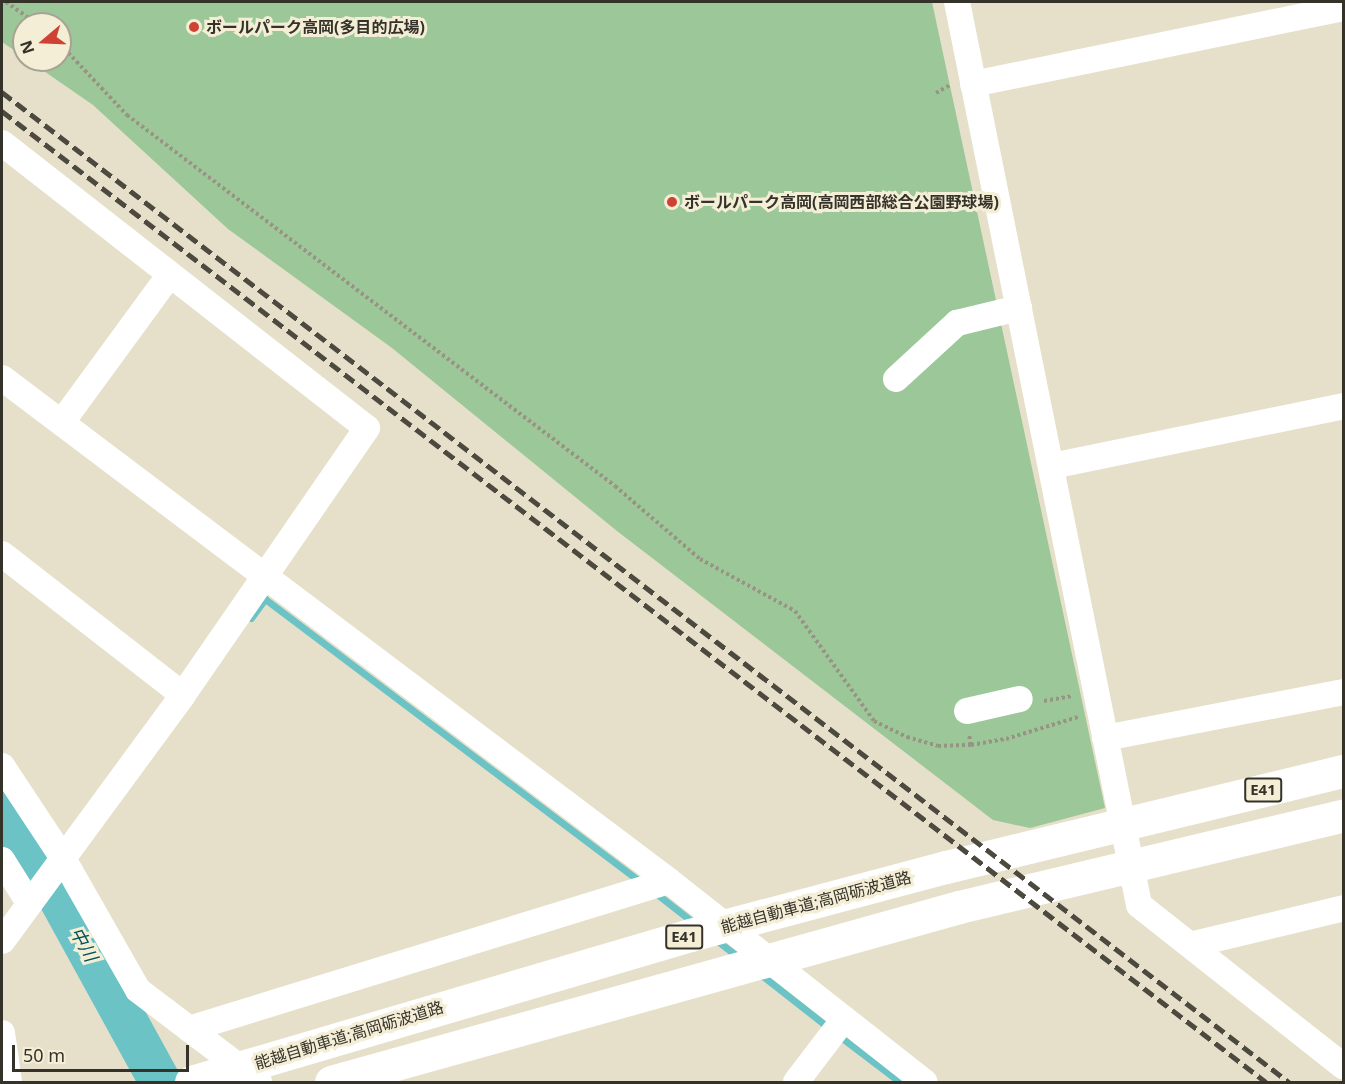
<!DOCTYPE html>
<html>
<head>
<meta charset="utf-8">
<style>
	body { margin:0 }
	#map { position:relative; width:1345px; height:1084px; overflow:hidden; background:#e6e0ca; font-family:"Noto Sans","Noto Sans JP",sans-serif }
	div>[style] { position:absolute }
	.green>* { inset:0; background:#9bc799 }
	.stream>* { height:7px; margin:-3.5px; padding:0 3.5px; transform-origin:3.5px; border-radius:3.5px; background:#6cc3c5 }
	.river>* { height:42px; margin:-21px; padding:0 21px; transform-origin:21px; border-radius:21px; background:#6cc3c5 }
	.path>* { height:4px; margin-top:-2px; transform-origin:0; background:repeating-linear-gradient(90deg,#989484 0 3px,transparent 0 6px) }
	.minor>* { height:26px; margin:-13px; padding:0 13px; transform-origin:13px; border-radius:13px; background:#fff }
	.highway>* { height:33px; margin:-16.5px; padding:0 16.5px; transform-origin:16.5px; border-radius:16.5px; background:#fff }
	.rail>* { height:4.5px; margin-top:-2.25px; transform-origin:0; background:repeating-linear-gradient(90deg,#4c493f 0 12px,transparent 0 18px) }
	.dots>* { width:16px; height:16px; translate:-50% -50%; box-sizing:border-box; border:3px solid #f4eed7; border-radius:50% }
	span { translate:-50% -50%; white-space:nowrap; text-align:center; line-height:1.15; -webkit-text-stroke:6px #f4eed7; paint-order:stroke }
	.shield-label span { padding:2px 4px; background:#f4eed7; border:2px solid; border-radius:4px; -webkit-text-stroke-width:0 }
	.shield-label { font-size:15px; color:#35322a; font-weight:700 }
	.poi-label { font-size:16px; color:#35322a; font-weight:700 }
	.left { translate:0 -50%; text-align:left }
	.street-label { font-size:16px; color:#35322a }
	.water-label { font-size:18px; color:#005356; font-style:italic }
	.frame { position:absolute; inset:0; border:3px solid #35322a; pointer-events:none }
	.north { position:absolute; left:12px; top:12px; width:60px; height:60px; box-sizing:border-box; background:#f4eed7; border:2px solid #a8a392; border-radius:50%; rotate:251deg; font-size:16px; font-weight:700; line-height:24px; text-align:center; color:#35322a }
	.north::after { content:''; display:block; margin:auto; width:21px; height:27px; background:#cf4233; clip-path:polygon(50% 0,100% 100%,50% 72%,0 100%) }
	.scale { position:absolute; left:12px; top:1045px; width:177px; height:27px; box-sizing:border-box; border:3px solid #35322a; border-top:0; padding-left:8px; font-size:18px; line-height:21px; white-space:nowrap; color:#35322a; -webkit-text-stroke:4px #f4eed7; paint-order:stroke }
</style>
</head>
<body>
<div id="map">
	<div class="green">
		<i style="clip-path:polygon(2px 2px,932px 2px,1105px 808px,1030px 828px,993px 820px,617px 531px,392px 348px,228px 229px,93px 105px,28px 60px,60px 60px,60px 24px,24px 24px,24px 57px,2px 42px)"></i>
	</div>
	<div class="stream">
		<i style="left:251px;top:618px;width:24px;rotate:-54deg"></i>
		<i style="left:265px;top:599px;width:472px;rotate:37deg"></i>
		<i style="left:653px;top:891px;width:52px;rotate:38deg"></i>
		<i style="left:715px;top:939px;width:31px;rotate:38deg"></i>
		<i style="left:760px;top:974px;width:88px;rotate:38deg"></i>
		<i style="left:838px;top:1035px;width:78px;rotate:37.2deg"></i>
	</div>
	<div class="river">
		<i style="left:2px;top:810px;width:57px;rotate:53.5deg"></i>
		<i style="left:36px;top:856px;width:258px;rotate:61.2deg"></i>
	</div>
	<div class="path">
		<i style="left:6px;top:2px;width:38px;rotate:35deg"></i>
		<i style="left:60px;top:44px;width:98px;rotate:46.7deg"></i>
		<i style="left:127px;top:115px;width:613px;rotate:37.24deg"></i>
		<i style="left:615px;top:486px;width:112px;rotate:40.7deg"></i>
		<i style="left:700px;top:559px;width:108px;rotate:28.7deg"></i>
		<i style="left:795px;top:611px;width:135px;rotate:54.3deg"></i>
		<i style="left:874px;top:721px;width:37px;rotate:26deg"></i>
		<i style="left:907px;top:737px;width:32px;rotate:16deg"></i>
		<i style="left:938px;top:746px;width:33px;rotate:-2deg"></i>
		<i style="left:971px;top:745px;width:10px;rotate:-101deg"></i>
		<i style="left:936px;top:93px;width:16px;rotate:-30deg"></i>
		<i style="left:1044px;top:701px;width:28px;rotate:-10deg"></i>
		<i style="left:971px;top:745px;width:36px;rotate:-10deg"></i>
		<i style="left:1006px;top:739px;width:75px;rotate:-17deg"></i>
	</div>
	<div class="minor">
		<i style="left:957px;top:2px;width:921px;rotate:78.6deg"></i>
		<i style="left:1139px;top:905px;width:261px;rotate:38.3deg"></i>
		<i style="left:973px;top:84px;width:379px;rotate:-11.6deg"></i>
		<i style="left:2px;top:143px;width:463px;rotate:38deg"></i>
		<i style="left:367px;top:428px;width:324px;rotate:124.6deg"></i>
		<i style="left:183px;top:695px;width:305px;rotate:126.3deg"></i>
		<i style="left:2px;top:378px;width:835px;rotate:37.02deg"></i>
		<i style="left:669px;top:881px;width:325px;rotate:38.2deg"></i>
		<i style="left:896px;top:379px;width:83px;rotate:-42.6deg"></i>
		<i style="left:957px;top:323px;width:64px;rotate:-13.6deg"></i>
		<i style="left:62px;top:422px;width:181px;rotate:-53.8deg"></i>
		<i style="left:1052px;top:466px;width:298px;rotate:-11.6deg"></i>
		<i style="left:2px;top:554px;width:229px;rotate:37.9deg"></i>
		<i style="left:967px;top:711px;width:54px;rotate:-12.8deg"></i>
		<i style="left:1105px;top:738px;width:243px;rotate:-10.9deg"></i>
		<i style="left:2px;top:766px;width:107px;rotate:56.5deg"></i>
		<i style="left:61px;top:855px;width:155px;rotate:60.3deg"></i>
		<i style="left:138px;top:990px;width:152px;rotate:37.2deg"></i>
		<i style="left:2px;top:860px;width:51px;rotate:57.9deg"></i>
		<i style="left:1190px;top:945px;width:158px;rotate:-13.5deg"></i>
		<i style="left:189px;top:1029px;width:502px;rotate:-17.14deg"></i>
		<i style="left:2px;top:1033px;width:49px;rotate:81.9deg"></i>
		<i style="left:796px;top:1082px;width:79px;rotate:-52.7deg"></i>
	</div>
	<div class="highway">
		<i style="left:191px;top:1082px;width:520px;rotate:-16.41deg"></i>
		<i style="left:690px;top:935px;width:265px;rotate:-14.9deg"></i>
		<i style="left:946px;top:867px;width:409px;rotate:-13.6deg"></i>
		<i style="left:331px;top:1082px;width:652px;rotate:-15.57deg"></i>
		<i style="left:959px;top:907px;width:396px;rotate:-13.4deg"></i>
	</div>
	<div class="rail">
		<i style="left:2px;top:92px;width:1624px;rotate:37.57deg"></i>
		<i style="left:2px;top:111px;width:1594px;rotate:37.53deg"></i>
	</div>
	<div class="dots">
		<i style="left:194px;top:27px;background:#cf4233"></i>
		<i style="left:672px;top:202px;background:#cf4233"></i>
	</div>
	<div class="shield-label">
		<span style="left:1263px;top:790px">E41</span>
		<span style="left:684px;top:937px">E41</span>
	</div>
	<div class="poi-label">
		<span class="left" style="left:206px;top:27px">ボールパーク高岡(多目的広場)</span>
		<span class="left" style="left:684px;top:202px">ボールパーク高岡(高岡西部総合公園野球場)</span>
	</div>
	<div class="street-label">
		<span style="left:816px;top:902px;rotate:-15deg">能越自動車道;高岡砺波道路</span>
		<span style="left:349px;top:1035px;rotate:-17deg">能越自動車道;高岡砺波道路</span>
	</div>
	<div class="water-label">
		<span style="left:84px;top:944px;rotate:61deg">中川</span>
	</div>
	<div class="frame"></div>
	<div class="north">N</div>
	<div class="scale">50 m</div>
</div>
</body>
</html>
